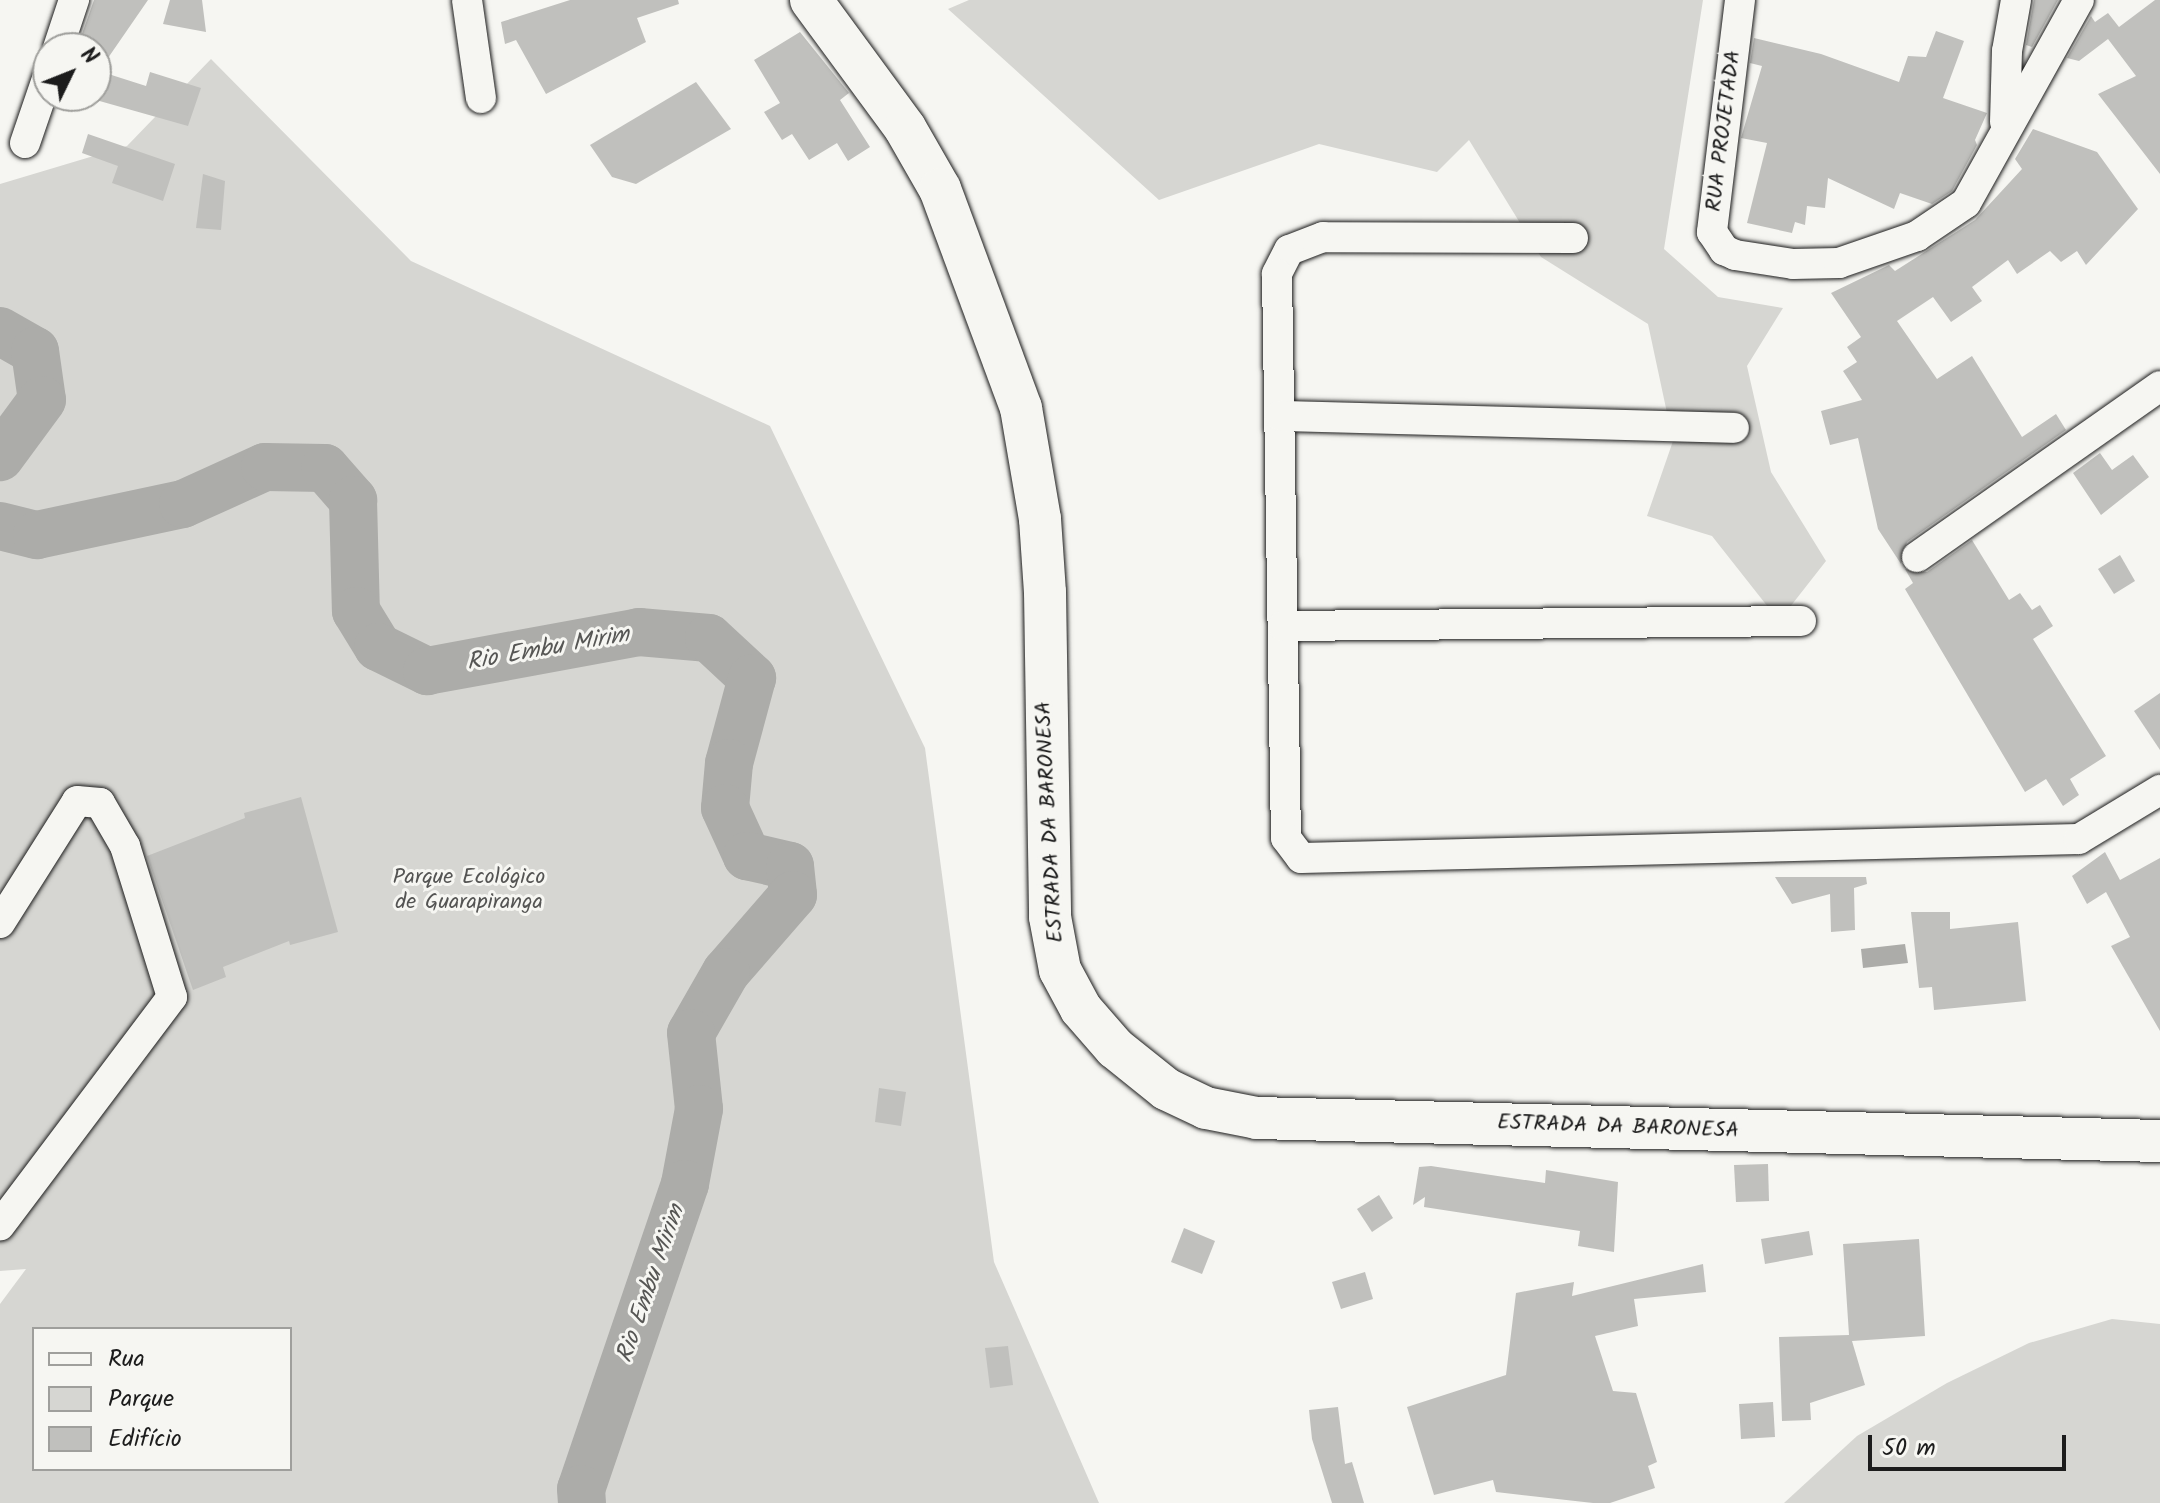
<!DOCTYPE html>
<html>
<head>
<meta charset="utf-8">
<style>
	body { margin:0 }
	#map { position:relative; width:2160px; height:1503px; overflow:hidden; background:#f6f6f2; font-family:Kalam,sans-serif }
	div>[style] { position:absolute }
	.green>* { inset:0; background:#d6d6d2 }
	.water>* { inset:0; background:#acaca9 }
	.river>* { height:48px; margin:-24px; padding:0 24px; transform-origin:24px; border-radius:24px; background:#acaca9 }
	.building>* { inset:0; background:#c0c0bd }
	.roads { filter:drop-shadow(0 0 2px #1c1c1c) drop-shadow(0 0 2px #1c1c1c) }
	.minor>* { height:30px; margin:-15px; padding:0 15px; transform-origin:15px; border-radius:15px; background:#f6f6f2 }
	.secondary>* { height:42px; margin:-21px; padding:0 21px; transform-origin:21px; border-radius:21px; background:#f6f6f2 }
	span { translate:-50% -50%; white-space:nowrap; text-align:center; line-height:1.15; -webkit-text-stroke:6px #f6f6f2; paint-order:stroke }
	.street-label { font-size:22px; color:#1c1c1c }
	.park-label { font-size:22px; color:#545453 }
	.water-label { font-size:24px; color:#565654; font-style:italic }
	.legend { position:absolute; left:32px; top:1327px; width:260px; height:144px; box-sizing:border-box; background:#f6f6f2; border:2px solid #9f9f9c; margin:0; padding:10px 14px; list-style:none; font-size:24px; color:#1c1c1c }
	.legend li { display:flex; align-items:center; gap:16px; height:40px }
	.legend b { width:40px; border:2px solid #9f9f9c }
	.north { position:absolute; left:32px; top:32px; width:80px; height:80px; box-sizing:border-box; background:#f6f6f2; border:2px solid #9f9f9c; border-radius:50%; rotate:47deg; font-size:22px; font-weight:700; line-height:32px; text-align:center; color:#1c1c1c }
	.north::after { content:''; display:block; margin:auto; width:28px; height:36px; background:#1c1c1c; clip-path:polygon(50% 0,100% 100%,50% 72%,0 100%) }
	.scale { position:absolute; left:1868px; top:1435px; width:198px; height:36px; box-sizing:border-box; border:4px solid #1c1c1c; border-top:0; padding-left:10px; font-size:24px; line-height:28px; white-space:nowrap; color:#1c1c1c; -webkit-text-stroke:6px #f6f6f2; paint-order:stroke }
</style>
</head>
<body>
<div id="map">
	<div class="green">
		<i style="clip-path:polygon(969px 0,1703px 0,1664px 249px,1718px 297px,1783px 308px,1747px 366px,1771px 472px,1826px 561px,1779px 621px,1712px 536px,1647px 516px,1673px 441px,1648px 324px,1541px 257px,1469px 140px,1437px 172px,1319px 144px,1159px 200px,948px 9px)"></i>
		<i style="clip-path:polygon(evenodd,211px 59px,411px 261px,770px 426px,925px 748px,994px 1262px,1099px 1503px,0 1503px,0 1304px,26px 1269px,0 1271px,0 184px,127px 146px,211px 59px,34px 1329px,290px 1329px,290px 1469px,34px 1469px,34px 1329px)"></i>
		<i style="clip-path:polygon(2112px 1319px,2160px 1324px,2160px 1503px,1784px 1503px,1857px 1436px,1947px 1383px,2029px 1343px)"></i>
	</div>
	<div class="water">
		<i style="clip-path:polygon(1905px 944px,1908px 963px,1863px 968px,1861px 949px)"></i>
	</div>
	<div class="river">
		<i style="left:0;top:331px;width:40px;rotate:29.7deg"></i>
		<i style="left:35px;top:351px;width:49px;rotate:81.9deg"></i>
		<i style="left:42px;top:400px;width:71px;rotate:126.4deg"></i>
		<i style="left:0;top:526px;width:38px;rotate:14deg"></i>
		<i style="left:37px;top:535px;width:149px;rotate:-12deg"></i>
		<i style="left:183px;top:504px;width:90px;rotate:-24.3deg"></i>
		<i style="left:265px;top:467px;width:60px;rotate:1deg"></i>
		<i style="left:325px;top:468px;width:43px;rotate:48.8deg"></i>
		<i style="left:353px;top:500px;width:111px;rotate:88.5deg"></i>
		<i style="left:356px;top:611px;width:42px;rotate:58.6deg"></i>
		<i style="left:378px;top:647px;width:55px;rotate:26.1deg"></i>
		<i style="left:427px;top:671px;width:216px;rotate:-10.4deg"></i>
		<i style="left:639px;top:632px;width:70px;rotate:4.9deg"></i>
		<i style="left:709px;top:638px;width:59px;rotate:42.9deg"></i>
		<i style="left:752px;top:678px;width:88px;rotate:105.1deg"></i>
		<i style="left:729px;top:763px;width:45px;rotate:95.1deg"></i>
		<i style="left:725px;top:808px;width:53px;rotate:65.4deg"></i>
		<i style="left:747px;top:856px;width:44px;rotate:13.1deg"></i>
		<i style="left:790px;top:866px;width:29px;rotate:84deg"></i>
		<i style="left:793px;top:895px;width:102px;rotate:131deg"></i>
		<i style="left:726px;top:972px;width:70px;rotate:119.8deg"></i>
		<i style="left:691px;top:1033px;width:76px;rotate:84deg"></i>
		<i style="left:699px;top:1109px;width:76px;rotate:100.6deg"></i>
		<i style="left:685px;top:1184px;width:322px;rotate:108.8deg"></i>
		<i style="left:581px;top:1489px;width:14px;rotate:86deg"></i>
	</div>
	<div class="building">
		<i style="clip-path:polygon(94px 0,148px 0,99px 71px,146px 86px,150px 72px,201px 88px,188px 126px,96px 100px,96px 48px,77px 48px)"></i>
		<i style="clip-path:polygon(170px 0,202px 0,206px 32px,163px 24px)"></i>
		<i style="clip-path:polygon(570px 0,678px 0,679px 4px,637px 18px,646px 42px,546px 94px,516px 40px,505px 44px,501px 22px)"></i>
		<i style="clip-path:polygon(2034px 0,2058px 0,2032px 47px,2026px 45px)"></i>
		<i style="clip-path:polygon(2155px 0,2160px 0,2160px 174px,2098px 94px,2136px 76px,2108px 39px,2079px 61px,2067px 58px,2091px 16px,2095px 22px,2108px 13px,2119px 27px)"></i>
		<i style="clip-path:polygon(1936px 31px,1964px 41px,1943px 98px,1987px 113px,1975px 140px,1977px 145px,1952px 191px,1932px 204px,1900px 193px,1894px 209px,1828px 178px,1825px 208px,1807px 206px,1805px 225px,1795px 222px,1792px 233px,1747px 223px,1767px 143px,1741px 138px,1762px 66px,1750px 63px,1754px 38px,1821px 54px,1899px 82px,1908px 56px,1926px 57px)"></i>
		<i style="clip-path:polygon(800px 32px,849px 93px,840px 100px,870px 147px,848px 161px,837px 143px,809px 160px,792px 134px,782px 140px,764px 112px,780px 103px,754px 60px)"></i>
		<i style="clip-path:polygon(696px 82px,731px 129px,636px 184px,612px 177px,590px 145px)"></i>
		<i style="clip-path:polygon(2033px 129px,2097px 152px,2138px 209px,2086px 265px,2077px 251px,2061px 262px,2050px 251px,2017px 274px,2008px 260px,1972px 287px,1982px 301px,1951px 322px,1933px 297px,1897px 321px,1937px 379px,1972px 356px,2022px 437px,2056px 414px,2066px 430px,1907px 542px,1901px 564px,1878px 529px,1858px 438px,1830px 445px,1821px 411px,1862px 400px,1843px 371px,1857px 362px,1847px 347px,1861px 337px,1831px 293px,1889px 265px,1895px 271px,1975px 220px,2022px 169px,2015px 159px)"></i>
		<i style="clip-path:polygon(88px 134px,175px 164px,163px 201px,112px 183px,118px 166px,82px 153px)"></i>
		<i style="clip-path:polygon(203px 174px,225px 181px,221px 230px,196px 228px)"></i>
		<i style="clip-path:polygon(2100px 453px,2112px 470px,2133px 455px,2149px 477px,2101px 515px,2073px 473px)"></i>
		<i style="clip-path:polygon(1972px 540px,2009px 600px,2020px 593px,2032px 610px,2040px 605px,2053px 626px,2033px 639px,2106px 756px,2070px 779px,2079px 795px,2063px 806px,2046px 779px,2025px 792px,1905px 589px,1913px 583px,1905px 569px,1927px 572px)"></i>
		<i style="clip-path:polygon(2120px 555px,2135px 581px,2114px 594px,2098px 569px)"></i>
		<i style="clip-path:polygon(2160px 693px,2160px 750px,2134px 711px)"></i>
		<i style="clip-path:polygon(301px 797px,338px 932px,290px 945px,289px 941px,223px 967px,226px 977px,193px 990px,147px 856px,245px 818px,244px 813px)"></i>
		<i style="clip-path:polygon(2105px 852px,2120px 880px,2160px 858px,2160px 1031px,2111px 946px,2130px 937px,2106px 892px,2087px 904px,2072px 876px)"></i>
		<i style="clip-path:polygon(1775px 877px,1866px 877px,1867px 884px,1854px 888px,1855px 930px,1831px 932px,1830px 894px,1792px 904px)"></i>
		<i style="clip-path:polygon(1911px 912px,1950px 912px,1950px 929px,2018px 922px,2026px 1001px,1934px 1010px,1932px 987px,1919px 988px)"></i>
		<i style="clip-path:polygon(879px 1088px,906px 1092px,901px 1126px,875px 1122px)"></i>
		<i style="clip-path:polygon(1768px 1164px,1769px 1201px,1736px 1202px,1734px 1165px)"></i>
		<i style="clip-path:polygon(1431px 1166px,1545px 1183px,1546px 1170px,1618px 1182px,1614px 1252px,1578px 1246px,1580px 1231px,1424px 1207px,1425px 1197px,1413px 1205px,1419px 1167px)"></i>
		<i style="clip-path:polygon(1379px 1195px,1393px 1218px,1372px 1232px,1357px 1209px)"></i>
		<i style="clip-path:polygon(1184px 1228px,1215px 1241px,1202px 1274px,1171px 1262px)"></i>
		<i style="clip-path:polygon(1809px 1231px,1813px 1255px,1765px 1264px,1761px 1239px)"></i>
		<i style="clip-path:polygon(1919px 1239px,1925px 1336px,1852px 1341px,1865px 1385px,1810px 1403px,1811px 1420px,1782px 1421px,1779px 1337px,1849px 1335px,1843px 1244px)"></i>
		<i style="clip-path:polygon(1703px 1264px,1706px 1292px,1634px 1299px,1638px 1326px,1595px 1336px,1613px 1391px,1636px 1393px,1657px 1462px,1648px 1466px,1655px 1488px,1610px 1503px,1593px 1503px,1496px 1492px,1493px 1480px,1434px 1495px,1407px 1407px,1506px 1375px,1516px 1293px,1574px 1282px,1572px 1296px)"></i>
		<i style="clip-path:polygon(1365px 1272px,1373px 1299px,1341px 1309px,1332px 1282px)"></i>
		<i style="clip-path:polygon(1008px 1346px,1013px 1385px,990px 1388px,985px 1348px)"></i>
		<i style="clip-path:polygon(1773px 1402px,1775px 1437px,1741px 1439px,1739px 1404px)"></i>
		<i style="clip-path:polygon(1338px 1407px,1345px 1464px,1352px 1462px,1364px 1503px,1332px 1503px,1312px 1439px,1309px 1410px)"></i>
	</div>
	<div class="roads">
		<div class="minor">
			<i style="left:467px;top:0;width:99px;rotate:81.9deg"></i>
			<i style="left:1740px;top:0;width:234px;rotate:96.9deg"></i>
			<i style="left:1712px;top:232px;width:22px;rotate:56deg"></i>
			<i style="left:1724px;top:250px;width:12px;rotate:24deg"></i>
			<i style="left:1735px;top:255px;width:59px;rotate:8.8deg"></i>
			<i style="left:1793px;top:264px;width:46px;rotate:-1.2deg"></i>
			<i style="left:1839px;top:263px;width:83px;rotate:-19.1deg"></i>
			<i style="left:1917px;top:236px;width:59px;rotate:-34deg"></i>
			<i style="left:1966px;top:203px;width:232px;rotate:-60.9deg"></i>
			<i style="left:58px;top:48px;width:51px;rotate:-71.6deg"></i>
			<i style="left:2005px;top:122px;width:71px;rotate:-88.4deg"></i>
			<i style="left:2007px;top:51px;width:52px;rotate:-80deg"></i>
			<i style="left:25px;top:143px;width:71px;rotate:-71.1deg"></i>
			<i style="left:1573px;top:238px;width:250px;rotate:-179.8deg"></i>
			<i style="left:1323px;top:237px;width:36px;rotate:159deg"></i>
			<i style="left:1289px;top:250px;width:27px;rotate:117deg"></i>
			<i style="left:1277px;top:274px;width:564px;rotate:89.09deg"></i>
			<i style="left:1286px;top:838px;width:25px;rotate:53deg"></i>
			<i style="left:1301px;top:858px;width:778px;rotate:-1.4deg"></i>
			<i style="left:2079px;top:839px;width:95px;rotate:-31.2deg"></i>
			<i style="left:1280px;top:416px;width:454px;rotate:1.5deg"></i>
			<i style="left:1917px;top:557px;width:297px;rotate:-35.1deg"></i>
			<i style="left:1283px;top:626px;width:518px;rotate:-0.55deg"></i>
			<i style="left:0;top:923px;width:144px;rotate:-57.7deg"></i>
			<i style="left:77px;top:801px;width:23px;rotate:5deg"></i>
			<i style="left:100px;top:803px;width:50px;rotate:59.8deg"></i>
			<i style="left:125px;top:846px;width:158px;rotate:72.7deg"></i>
			<i style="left:172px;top:997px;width:286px;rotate:127deg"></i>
		</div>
		<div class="secondary">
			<i style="left:811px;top:0;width:159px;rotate:53.7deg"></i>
			<i style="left:905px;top:128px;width:70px;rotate:60.2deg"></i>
			<i style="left:940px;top:189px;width:233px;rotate:69.7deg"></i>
			<i style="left:1021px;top:408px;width:113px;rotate:80.3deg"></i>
			<i style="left:1040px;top:519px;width:73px;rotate:86.1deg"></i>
			<i style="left:1045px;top:592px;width:325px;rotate:89.1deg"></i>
			<i style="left:1050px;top:917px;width:54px;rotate:79.3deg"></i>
			<i style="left:1060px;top:970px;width:44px;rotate:61.7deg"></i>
			<i style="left:1081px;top:1009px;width:52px;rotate:48.9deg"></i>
			<i style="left:1115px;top:1048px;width:65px;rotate:38.8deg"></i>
			<i style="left:1166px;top:1089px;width:44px;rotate:25.4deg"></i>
			<i style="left:1206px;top:1108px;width:52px;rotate:11.1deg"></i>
			<i style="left:1257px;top:1118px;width:903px;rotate:1.46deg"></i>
		</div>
	</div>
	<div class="street-label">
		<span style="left:1724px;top:131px;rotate:-83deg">RUA PROJETADA</span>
		<span style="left:1050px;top:822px;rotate:-93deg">ESTRADA DA BARONESA</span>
		<span style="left:1618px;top:1127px;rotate:2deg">ESTRADA DA BARONESA</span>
	</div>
	<div class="park-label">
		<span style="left:469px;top:890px">Parque Ecológico<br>de Guarapiranga</span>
	</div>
	<div class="water-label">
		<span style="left:548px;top:649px;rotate:-10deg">Rio Embu Mirim</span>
		<span style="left:651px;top:1284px;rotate:-71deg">Rio Embu Mirim</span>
	</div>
	<ul class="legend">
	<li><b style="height:10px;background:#f6f6f2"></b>Rua</li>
	<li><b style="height:22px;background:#d6d6d2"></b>Parque</li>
	<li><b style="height:22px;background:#c0c0bd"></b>Edifício</li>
	</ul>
	<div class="north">N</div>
	<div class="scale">50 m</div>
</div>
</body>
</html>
